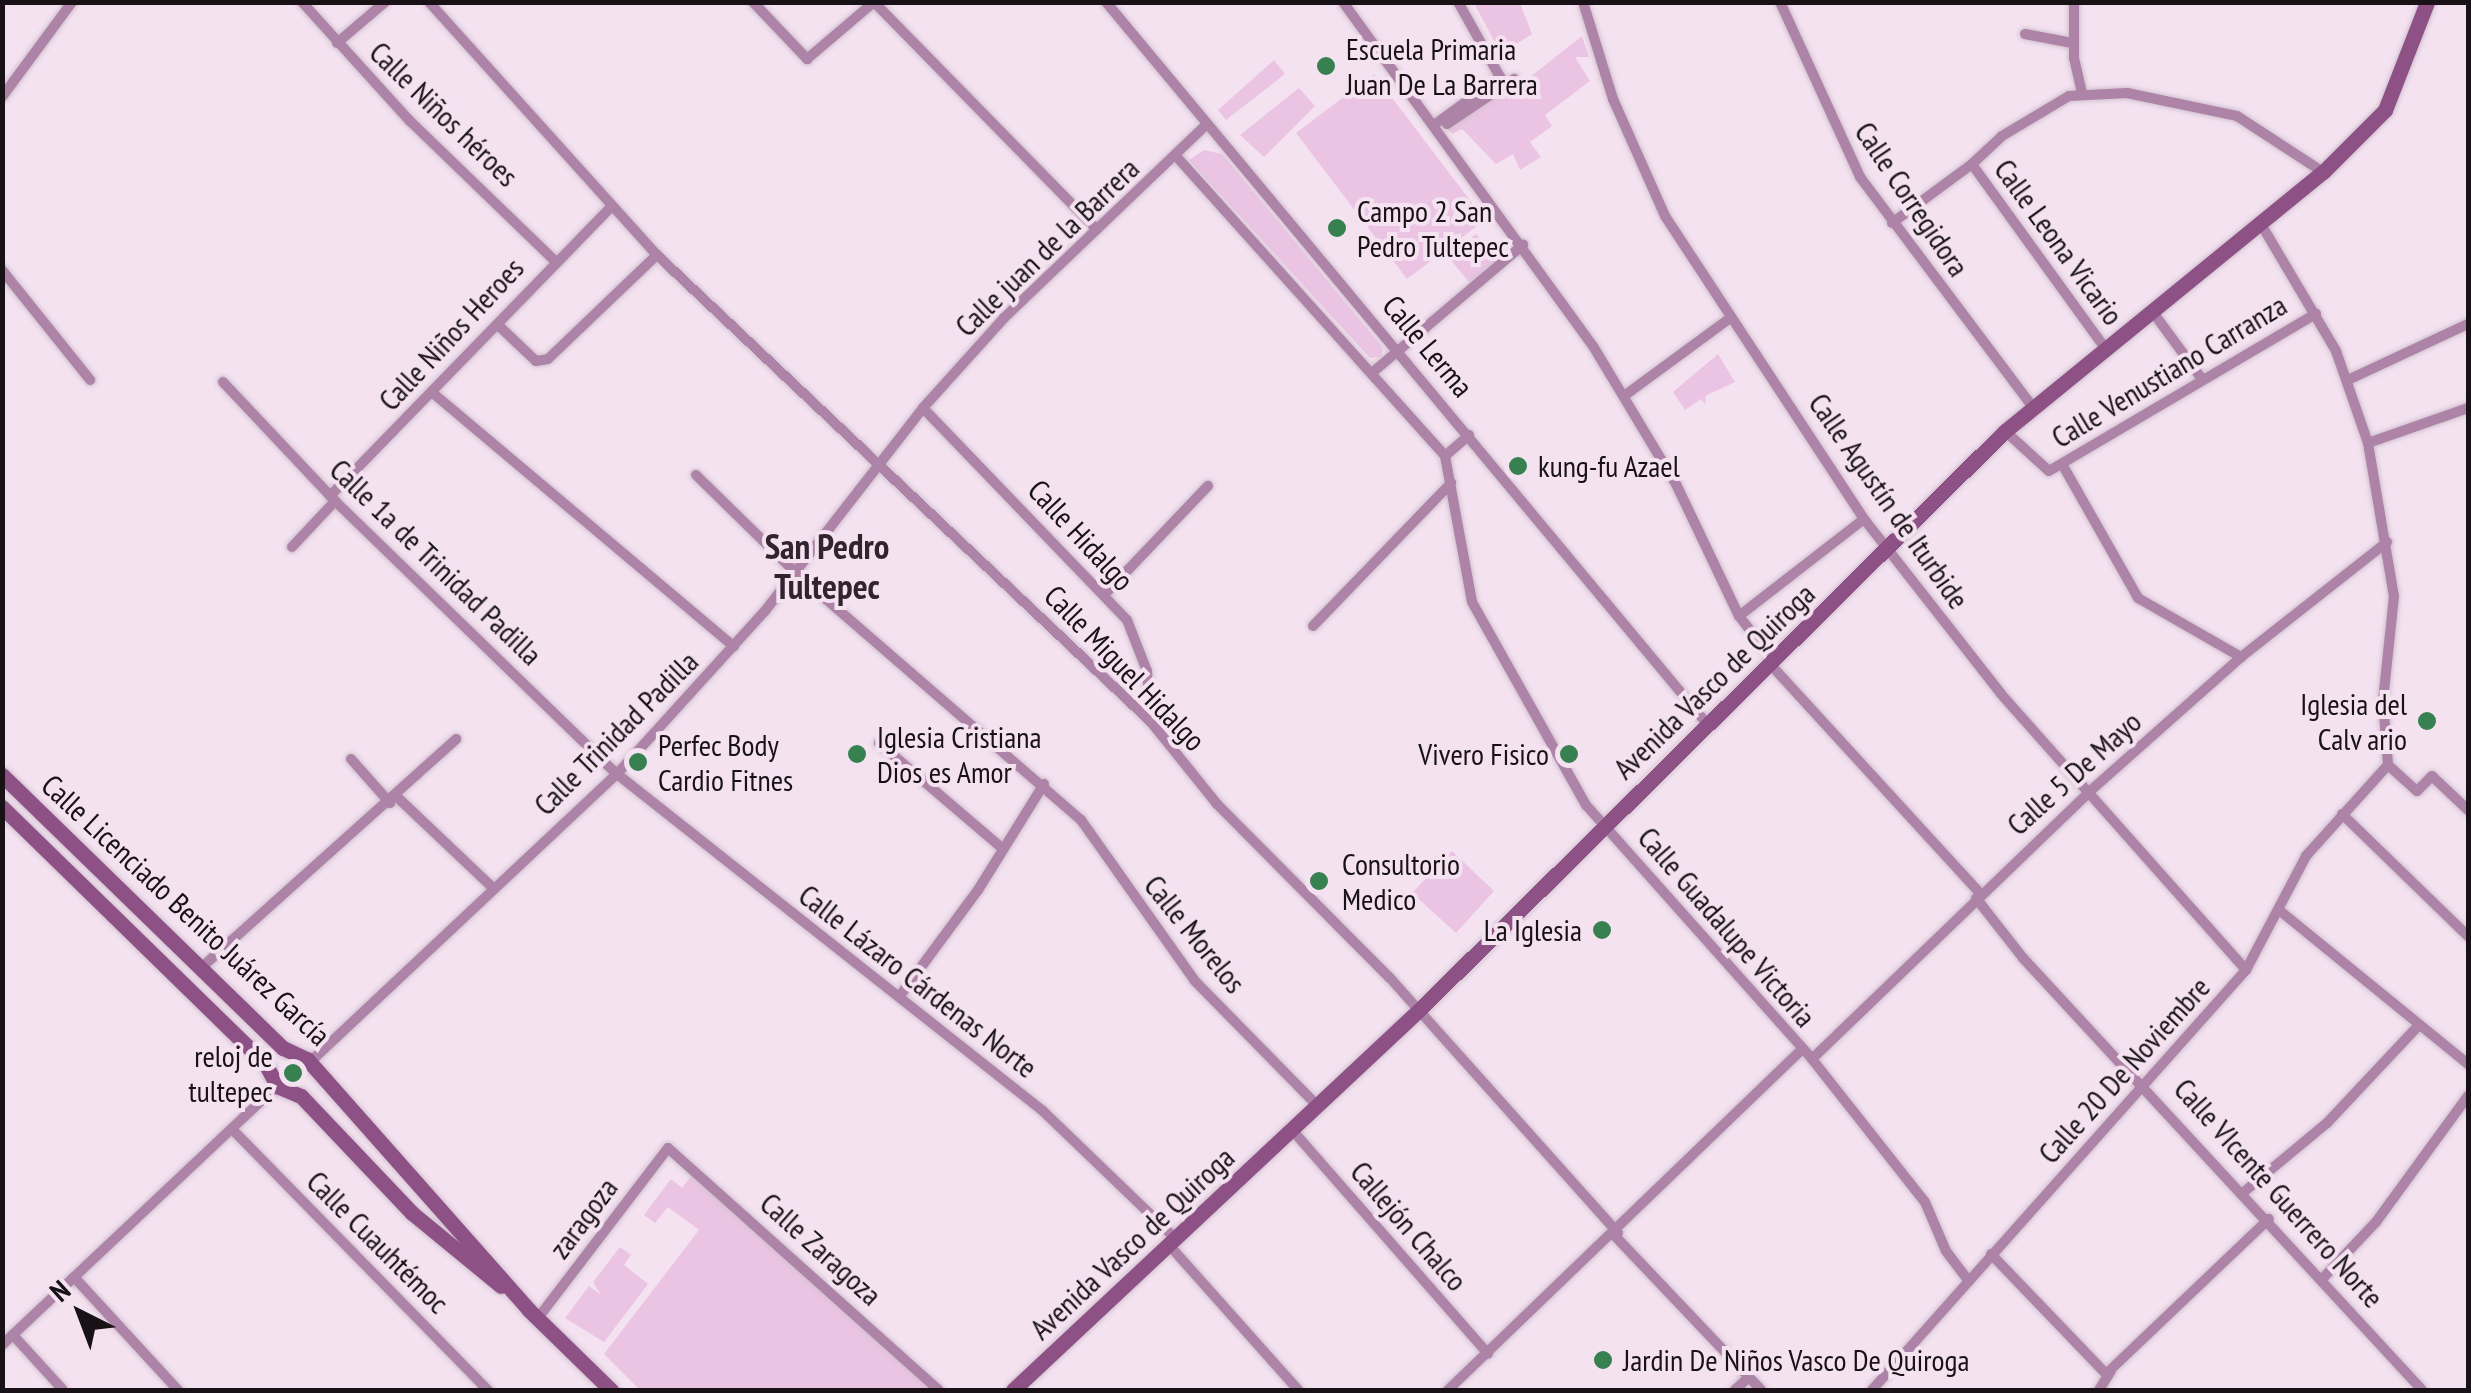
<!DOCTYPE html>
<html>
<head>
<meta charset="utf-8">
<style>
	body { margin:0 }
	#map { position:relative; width:2471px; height:1393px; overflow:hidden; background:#f4e2f1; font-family:"PT Sans Narrow",sans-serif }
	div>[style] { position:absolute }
	.green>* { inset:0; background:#ebc4e4 }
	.roads { filter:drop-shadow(0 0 2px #d1c1ce) drop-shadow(0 0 2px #d1c1ce) }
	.street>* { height:10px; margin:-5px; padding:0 5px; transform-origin:5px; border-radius:5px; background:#ad83a7 }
	.secondary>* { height:15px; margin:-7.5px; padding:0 7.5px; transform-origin:7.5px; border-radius:7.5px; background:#8e5186 }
	.dots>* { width:28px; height:28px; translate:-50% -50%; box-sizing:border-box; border:5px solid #f4e2f1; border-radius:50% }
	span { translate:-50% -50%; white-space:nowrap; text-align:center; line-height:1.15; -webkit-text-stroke:8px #f4e2f1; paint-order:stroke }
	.poi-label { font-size:30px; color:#181217 }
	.left { translate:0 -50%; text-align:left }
	.right { translate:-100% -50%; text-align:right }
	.street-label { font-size:30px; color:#181217 }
	.quarter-label { font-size:35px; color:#31242f; font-weight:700 }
	.frame { position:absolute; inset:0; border:5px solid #181217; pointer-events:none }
	.north { position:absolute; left:30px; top:1263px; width:100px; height:100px; -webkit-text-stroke:8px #f4e2f1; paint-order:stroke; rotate:318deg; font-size:28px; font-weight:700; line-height:40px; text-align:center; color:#181217 }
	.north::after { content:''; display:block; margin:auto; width:35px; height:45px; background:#181217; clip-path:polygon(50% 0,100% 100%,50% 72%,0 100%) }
</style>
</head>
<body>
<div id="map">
	<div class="green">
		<i style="clip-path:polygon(1474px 3px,1520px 3px,1532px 34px,1501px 54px)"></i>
		<i style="clip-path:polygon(1582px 36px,1589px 57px,1575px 57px,1590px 81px,1545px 115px,1552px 126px,1530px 142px,1541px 157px,1520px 170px,1513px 154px,1496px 164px,1462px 129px,1452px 134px,1447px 128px,1501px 91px,1506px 96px)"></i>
		<i style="clip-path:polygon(1274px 60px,1285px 74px,1226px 120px,1218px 110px)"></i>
		<i style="clip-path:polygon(1374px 74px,1485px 220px,1407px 279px,1296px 133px)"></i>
		<i style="clip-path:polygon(1299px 88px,1315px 106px,1264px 157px,1240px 135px)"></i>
		<i style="clip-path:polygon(1204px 150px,1222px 154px,1383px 348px,1381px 357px,1370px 358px,1189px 160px)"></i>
		<i style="clip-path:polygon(1476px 234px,1497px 260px,1470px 283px,1448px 257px)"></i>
		<i style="clip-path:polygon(1718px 354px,1735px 382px,1705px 396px,1706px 405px,1701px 399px,1685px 410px,1673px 392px)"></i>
		<i style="clip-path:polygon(1452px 851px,1494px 891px,1456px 933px,1412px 893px)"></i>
		<i style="clip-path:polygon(692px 1175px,932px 1390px,640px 1390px,604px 1354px,699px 1230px,668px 1207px,655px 1223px,644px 1215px,671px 1179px,682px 1188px)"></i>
		<i style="clip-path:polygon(620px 1247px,631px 1255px,624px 1265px,648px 1284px,604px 1342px,565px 1318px,589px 1286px,601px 1295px,593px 1282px)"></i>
	</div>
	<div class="roads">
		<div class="street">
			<i style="left:302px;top:2px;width:161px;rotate:47.8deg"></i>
			<i style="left:410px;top:121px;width:200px;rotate:44deg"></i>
			<i style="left:429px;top:2px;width:341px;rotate:48deg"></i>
			<i style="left:657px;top:255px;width:680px;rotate:43.39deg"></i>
			<i style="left:1151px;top:722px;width:105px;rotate:51.2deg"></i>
			<i style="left:1217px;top:804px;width:245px;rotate:45.2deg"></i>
			<i style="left:1390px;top:978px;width:342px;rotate:48.2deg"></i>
			<i style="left:753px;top:2px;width:79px;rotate:46.5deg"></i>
			<i style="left:807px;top:59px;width:88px;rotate:-40.4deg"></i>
			<i style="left:874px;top:2px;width:318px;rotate:45.6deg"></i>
			<i style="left:1106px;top:2px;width:941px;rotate:50.22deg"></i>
			<i style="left:1343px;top:2px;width:425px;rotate:54deg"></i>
			<i style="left:1593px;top:346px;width:161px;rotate:59deg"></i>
			<i style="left:1676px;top:484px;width:146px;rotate:64.5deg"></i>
			<i style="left:1739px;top:616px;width:58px;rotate:52deg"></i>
			<i style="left:1583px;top:2px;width:102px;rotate:72.8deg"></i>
			<i style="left:1613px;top:99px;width:128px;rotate:66deg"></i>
			<i style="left:1665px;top:216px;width:363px;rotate:56.7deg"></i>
			<i style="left:1864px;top:519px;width:222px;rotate:51.9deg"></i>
			<i style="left:2001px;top:694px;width:369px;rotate:48.4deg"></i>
			<i style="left:1780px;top:2px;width:192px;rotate:65.4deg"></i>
			<i style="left:1860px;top:177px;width:288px;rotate:53.1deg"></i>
			<i style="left:2074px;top:2px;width:56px;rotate:90deg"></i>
			<i style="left:2074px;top:58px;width:37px;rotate:77deg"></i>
			<i style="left:2025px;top:34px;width:48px;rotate:10.8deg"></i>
			<i style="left:337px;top:43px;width:63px;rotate:-40.5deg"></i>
			<i style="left:2px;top:97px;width:118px;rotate:-53.6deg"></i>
			<i style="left:1447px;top:124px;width:81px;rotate:-33.9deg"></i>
			<i style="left:1434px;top:125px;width:82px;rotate:-36deg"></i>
			<i style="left:1500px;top:77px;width:86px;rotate:-119.2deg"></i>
			<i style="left:1176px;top:156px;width:403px;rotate:48.1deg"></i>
			<i style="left:1445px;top:456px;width:148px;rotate:79.5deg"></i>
			<i style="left:1472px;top:602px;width:233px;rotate:60.7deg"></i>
			<i style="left:1586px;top:805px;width:340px;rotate:48.3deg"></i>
			<i style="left:1812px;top:1059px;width:182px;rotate:51.7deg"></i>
			<i style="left:1925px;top:1202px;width:53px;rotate:66.8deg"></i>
			<i style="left:1946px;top:1251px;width:38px;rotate:53deg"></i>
			<i style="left:1892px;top:223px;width:99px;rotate:-36.4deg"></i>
			<i style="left:2261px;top:224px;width:147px;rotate:59.4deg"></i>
			<i style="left:2336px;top:351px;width:97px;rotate:70.8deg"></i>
			<i style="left:2368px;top:443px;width:155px;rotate:80.4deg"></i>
			<i style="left:2394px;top:596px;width:106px;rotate:96deg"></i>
			<i style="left:2383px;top:701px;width:64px;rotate:85.5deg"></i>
			<i style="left:2388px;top:765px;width:39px;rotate:42deg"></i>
			<i style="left:2417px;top:791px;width:21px;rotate:-45deg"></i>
			<i style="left:2432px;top:776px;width:50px;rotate:43.4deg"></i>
			<i style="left:2px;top:270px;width:141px;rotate:51.3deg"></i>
			<i style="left:2152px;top:311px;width:84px;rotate:53.7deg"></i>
			<i style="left:499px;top:326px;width:51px;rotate:43.4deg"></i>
			<i style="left:536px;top:361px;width:12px;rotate:-9deg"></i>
			<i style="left:548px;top:359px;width:151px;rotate:-43.7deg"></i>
			<i style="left:2105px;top:348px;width:227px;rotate:-125.9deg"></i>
			<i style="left:1972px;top:164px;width:41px;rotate:-43deg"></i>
			<i style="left:2002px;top:136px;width:78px;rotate:-30.8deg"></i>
			<i style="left:2069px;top:96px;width:58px;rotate:-3deg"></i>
			<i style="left:2127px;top:93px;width:112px;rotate:11.8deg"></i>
			<i style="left:2237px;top:116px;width:103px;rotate:33.1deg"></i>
			<i style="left:1373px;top:372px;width:197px;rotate:-40.3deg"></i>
			<i style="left:2350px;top:379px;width:130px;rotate:-25deg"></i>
			<i style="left:223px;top:382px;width:163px;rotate:46.7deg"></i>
			<i style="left:335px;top:501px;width:392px;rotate:44.1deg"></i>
			<i style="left:617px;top:774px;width:543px;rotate:38.35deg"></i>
			<i style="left:1043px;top:1111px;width:185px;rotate:43.9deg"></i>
			<i style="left:434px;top:394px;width:392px;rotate:40.1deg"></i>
			<i style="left:1624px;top:396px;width:130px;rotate:-36.3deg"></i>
			<i style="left:923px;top:408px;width:294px;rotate:46.1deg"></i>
			<i style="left:1127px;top:620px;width:55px;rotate:68.6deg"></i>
			<i style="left:1147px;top:671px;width:51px;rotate:85.5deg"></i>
			<i style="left:2005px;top:431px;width:59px;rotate:42.3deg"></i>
			<i style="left:2049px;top:471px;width:310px;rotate:-30.5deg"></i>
			<i style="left:2368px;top:443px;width:106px;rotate:-19.3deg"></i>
			<i style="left:1445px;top:456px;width:32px;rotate:-41deg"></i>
			<i style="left:2062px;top:464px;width:154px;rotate:60.4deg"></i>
			<i style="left:2138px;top:598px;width:119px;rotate:29.8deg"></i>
			<i style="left:696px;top:475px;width:141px;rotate:44.4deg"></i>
			<i style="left:797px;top:574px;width:376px;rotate:40.9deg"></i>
			<i style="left:1081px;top:820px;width:197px;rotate:54.7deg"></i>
			<i style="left:1195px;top:981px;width:175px;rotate:45.5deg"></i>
			<i style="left:330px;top:496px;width:402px;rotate:-45.8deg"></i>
			<i style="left:292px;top:547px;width:63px;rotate:-46.9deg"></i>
			<i style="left:1106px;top:593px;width:148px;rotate:-46.4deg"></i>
			<i style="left:1739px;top:616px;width:158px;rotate:-37.8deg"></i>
			<i style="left:1313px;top:626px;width:199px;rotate:-46deg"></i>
			<i style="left:1771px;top:665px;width:309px;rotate:47.5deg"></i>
			<i style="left:879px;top:743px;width:162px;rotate:40.5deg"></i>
			<i style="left:351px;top:759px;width:59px;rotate:48.4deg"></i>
			<i style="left:396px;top:796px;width:134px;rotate:43.5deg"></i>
			<i style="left:2342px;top:814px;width:175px;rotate:44.1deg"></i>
			<i style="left:1976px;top:898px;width:76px;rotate:51.9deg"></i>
			<i style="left:2023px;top:958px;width:588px;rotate:47.27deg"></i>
			<i style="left:2279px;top:910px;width:244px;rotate:39.2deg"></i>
			<i style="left:201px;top:968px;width:343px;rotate:-41.9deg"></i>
			<i style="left:899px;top:997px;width:133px;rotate:-53.6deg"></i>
			<i style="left:978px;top:890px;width:125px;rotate:-58.1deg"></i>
			<i style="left:1812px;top:1059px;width:383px;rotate:-43.9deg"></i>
			<i style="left:2088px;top:793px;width:205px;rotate:-41.6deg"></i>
			<i style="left:2241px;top:657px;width:186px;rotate:-38.2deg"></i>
			<i style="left:310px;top:1062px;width:421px;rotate:-43.2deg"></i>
			<i style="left:617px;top:774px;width:220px;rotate:-47.8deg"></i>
			<i style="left:765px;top:611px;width:257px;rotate:-52.1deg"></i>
			<i style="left:923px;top:408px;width:121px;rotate:-48deg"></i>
			<i style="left:1004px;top:318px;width:281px;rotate:-43.7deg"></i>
			<i style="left:232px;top:1129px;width:366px;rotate:45.6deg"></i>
			<i style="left:1293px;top:1131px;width:296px;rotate:48.8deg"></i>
			<i style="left:2245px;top:1191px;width:107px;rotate:-39.7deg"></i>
			<i style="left:2327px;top:1123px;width:133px;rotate:-46.8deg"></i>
			<i style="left:1615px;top:1236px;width:212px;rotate:46.5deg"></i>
			<i style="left:1169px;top:1245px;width:194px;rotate:48.3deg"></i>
			<i style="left:1991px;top:1254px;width:166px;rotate:46.2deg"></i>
			<i style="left:2106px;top:1374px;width:225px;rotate:-43.6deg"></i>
			<i style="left:74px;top:1277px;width:154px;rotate:47.4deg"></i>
			<i style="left:2324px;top:1277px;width:76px;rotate:-46.6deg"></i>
			<i style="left:2376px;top:1222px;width:156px;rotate:-53.9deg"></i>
			<i style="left:538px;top:1318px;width:214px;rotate:-52.6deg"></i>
			<i style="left:668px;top:1148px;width:363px;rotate:41.8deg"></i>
			<i style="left:13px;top:1335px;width:74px;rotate:47.7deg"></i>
			<i style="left:2px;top:1345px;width:378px;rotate:-43.3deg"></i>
			<i style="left:1448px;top:1390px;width:489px;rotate:-43.9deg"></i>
			<i style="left:1735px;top:1390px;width:19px;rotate:-43deg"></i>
			<i style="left:1872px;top:1390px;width:562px;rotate:-48.32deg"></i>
			<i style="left:2246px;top:970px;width:129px;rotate:-62.2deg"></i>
			<i style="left:2306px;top:856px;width:122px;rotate:-48deg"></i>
			<i style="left:2099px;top:1390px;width:22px;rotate:-58deg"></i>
		</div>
		<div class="secondary">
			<i style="left:2px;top:775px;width:392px;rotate:44.2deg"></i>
			<i style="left:283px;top:1048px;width:26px;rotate:25deg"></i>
			<i style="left:307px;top:1059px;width:335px;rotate:48.5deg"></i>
			<i style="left:529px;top:1310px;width:115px;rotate:44.3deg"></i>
			<i style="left:2px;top:807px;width:369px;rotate:44.3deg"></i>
			<i style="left:266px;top:1065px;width:24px;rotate:62deg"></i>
			<i style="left:277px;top:1086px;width:26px;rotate:23deg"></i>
			<i style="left:301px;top:1096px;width:161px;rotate:46.5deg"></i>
			<i style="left:412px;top:1213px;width:115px;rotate:39.4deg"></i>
			<i style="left:1013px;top:1390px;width:556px;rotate:-43.11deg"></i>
			<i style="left:1419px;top:1010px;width:824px;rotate:-44.66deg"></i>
			<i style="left:2005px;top:431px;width:410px;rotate:-39.2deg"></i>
			<i style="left:2323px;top:172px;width:88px;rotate:-45deg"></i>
			<i style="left:2385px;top:110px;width:116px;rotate:-68.7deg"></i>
		</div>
	</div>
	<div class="dots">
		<i style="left:1326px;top:66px;background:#36814f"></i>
		<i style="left:1337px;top:228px;background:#36814f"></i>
		<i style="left:1518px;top:466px;background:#36814f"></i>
		<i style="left:2427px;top:721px;background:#36814f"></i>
		<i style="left:857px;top:754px;background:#36814f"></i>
		<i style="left:1569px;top:754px;background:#36814f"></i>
		<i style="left:638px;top:762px;background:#36814f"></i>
		<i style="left:1319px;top:881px;background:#36814f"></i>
		<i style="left:1602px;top:930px;background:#36814f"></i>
		<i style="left:293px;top:1073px;background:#36814f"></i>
		<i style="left:1603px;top:1360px;background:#36814f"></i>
	</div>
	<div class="poi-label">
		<span class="left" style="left:1346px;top:66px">Escuela Primaria<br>Juan De La Barrera</span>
		<span class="left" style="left:1357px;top:228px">Campo 2 San<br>Pedro Tultepec</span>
		<span class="left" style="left:1538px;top:466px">kung-fu Azael</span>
		<span class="right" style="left:2407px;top:721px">Iglesia del<br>Calv ario</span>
		<span class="left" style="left:877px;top:754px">Iglesia Cristiana<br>Dios es Amor</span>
		<span class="left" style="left:658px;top:762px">Perfec Body<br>Cardio Fitnes</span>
		<span class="right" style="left:1549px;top:754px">Vivero Fisico</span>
		<span class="left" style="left:1342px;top:881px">Consultorio<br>Medico</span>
		<span class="right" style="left:1582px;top:930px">La Iglesia</span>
		<span class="right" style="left:273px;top:1073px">reloj de<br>tultepec</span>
		<span class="left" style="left:1623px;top:1360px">Jardin De Niños Vasco De Quiroga</span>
	</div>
	<div class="street-label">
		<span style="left:444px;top:114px;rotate:44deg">Calle Niños héroes</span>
		<span style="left:1912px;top:199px;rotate:56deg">Calle Corregidora</span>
		<span style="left:2059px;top:242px;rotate:54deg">Calle Leona Vicario</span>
		<span style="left:1047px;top:247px;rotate:-44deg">Calle juan de la Barrera</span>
		<span style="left:451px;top:334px;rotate:-47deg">Calle Niños Heroes</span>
		<span style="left:1428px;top:346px;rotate:50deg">Calle Lerma</span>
		<span style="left:2169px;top:371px;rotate:-31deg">Calle Venustiano Carranza</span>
		<span style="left:1889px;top:501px;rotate:55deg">Calle Agustín de Iturbide</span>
		<span style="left:1081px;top:535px;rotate:47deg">Calle Hidalgo</span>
		<span style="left:436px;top:562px;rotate:44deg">Calle 1a de Trinidad Padilla</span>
		<span style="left:1125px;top:668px;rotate:46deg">Calle Miguel Hidalgo</span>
		<span style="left:1714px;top:681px;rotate:-44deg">Avenida Vasco de Quiroga</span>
		<span style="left:616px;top:733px;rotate:-45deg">Calle Trinidad Padilla</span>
		<span style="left:2074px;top:773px;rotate:-42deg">Calle 5 De Mayo</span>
		<span style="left:186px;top:910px;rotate:43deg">Calle Licenciado Benito Juárez García</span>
		<span style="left:1727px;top:927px;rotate:49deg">Calle Guadalupe Victoria</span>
		<span style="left:1195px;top:934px;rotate:51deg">Calle Morelos</span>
		<span style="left:918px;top:981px;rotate:38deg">Calle Lázaro Cárdenas Norte</span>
		<span style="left:2124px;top:1070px;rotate:-48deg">Calle 20 De Noviembre</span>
		<span style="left:2279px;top:1193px;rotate:48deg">Calle VIcente Guerrero Norte</span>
		<span style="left:583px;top:1218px;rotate:-53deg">zaragoza</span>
		<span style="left:1409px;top:1226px;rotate:49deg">Callejón Chalco</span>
		<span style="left:378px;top:1242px;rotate:45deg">Calle Cuauhtémoc</span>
		<span style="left:1132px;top:1243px;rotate:-43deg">Avenida Vasco de Quiroga</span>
		<span style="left:821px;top:1249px;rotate:42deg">Calle Zaragoza</span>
	</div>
	<div class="quarter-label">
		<span style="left:827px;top:566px">San Pedro<br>Tultepec</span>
	</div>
	<div class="frame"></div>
	<div class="north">N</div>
</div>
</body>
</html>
